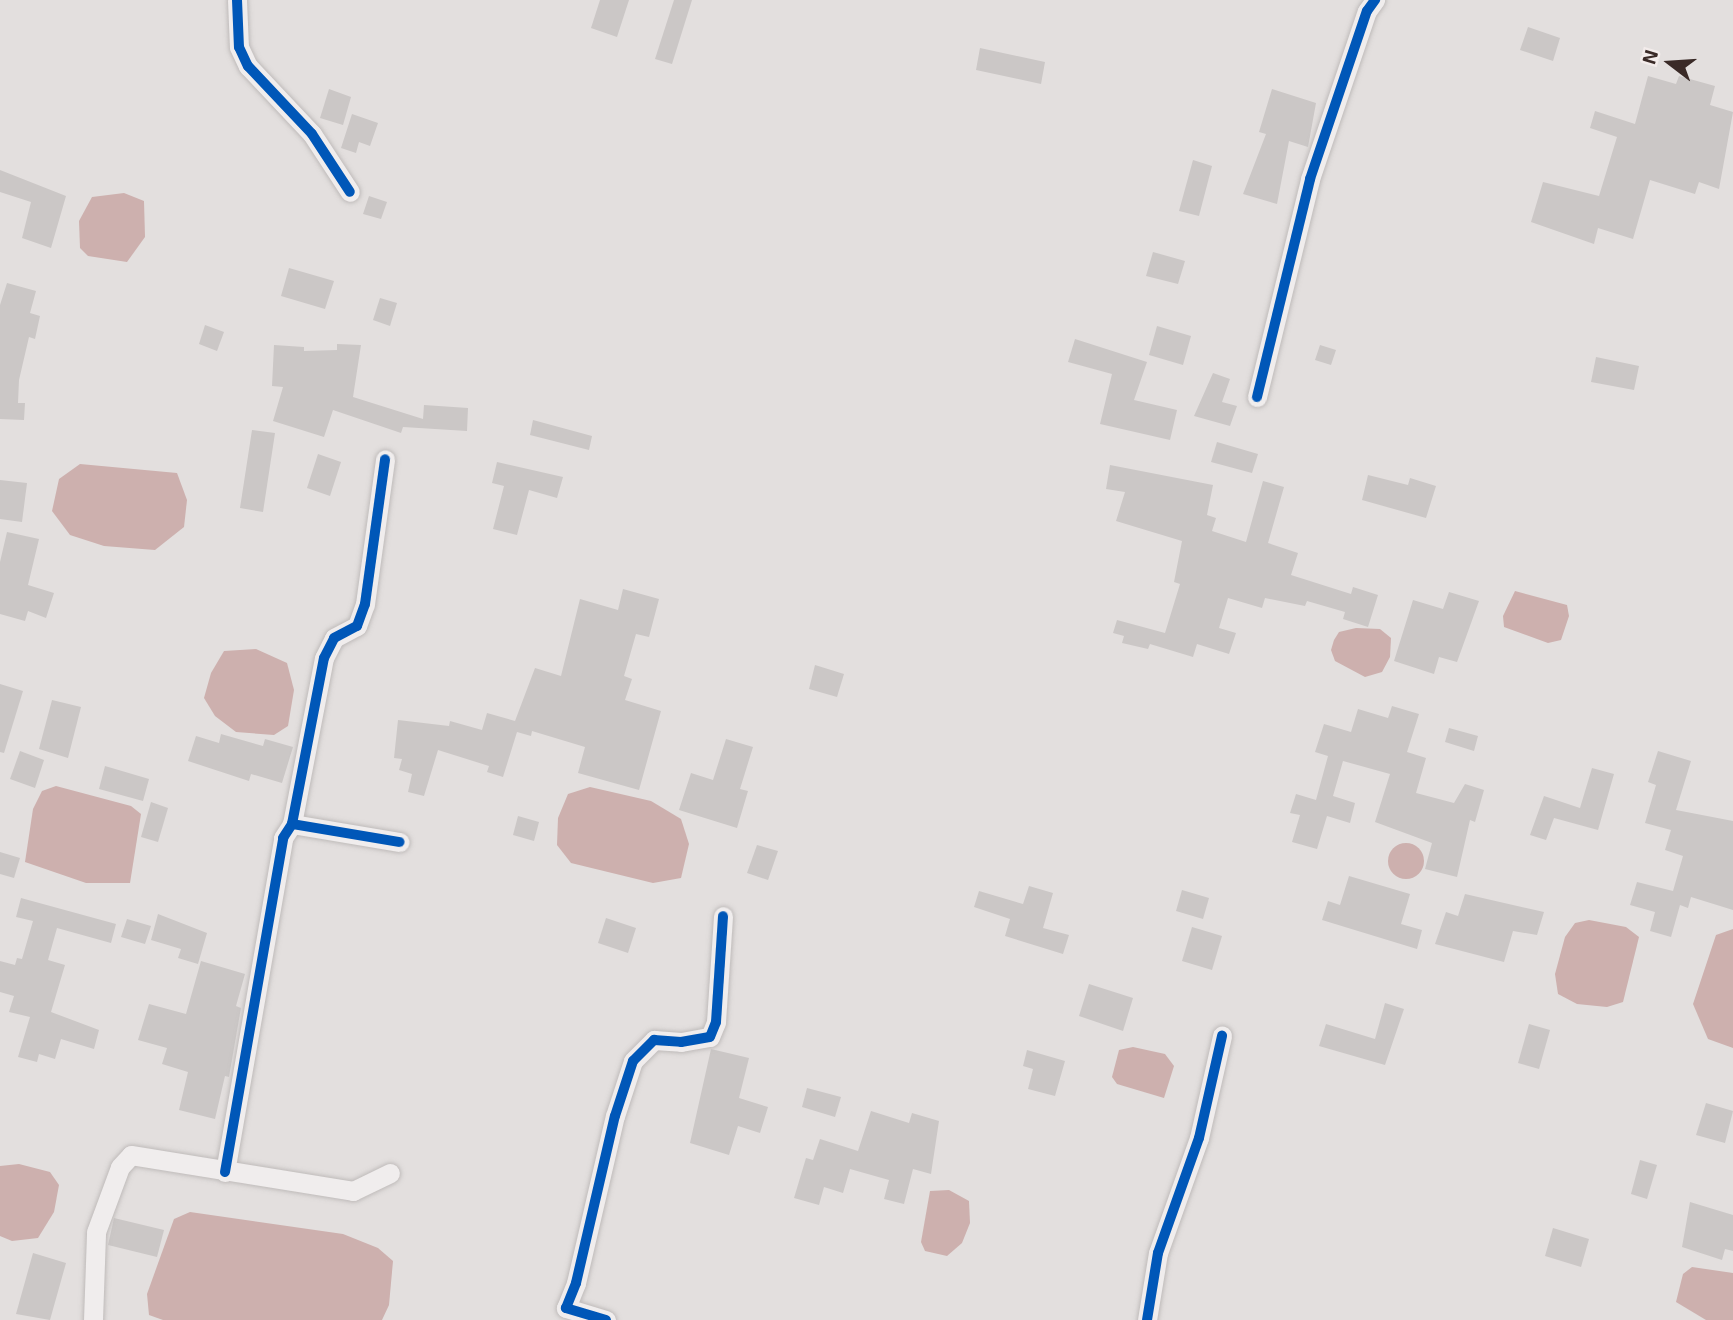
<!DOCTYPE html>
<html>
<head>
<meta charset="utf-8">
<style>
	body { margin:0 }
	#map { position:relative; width:1733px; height:1320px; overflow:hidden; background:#e3dfde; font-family:"Exo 2",sans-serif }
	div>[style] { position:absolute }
	.water>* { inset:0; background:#cdb0ae }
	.round { border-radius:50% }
	.building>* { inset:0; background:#cbc7c6 }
	.roads { filter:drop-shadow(0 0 2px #bfbbba) drop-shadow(0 0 2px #bfbbba) }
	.minor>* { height:19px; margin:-9.5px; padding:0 9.5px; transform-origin:9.5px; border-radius:9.5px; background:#f0eded }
	.cycleway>* { height:10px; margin:-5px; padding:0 5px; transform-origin:5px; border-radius:5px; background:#0057b8 }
	span { translate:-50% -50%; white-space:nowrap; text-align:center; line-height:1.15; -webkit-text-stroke:6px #f3eceb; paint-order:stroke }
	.north { position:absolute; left:1635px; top:28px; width:70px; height:70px; -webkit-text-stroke:5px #f3eceb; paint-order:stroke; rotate:287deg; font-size:19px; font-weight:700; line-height:28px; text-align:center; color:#3a2a27 }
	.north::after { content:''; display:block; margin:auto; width:24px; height:32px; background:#3a2a27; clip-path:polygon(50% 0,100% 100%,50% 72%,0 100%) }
</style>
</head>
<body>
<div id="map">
	<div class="water">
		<i style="clip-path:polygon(124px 193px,144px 201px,145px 237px,127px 262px,88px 256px,80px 248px,79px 221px,92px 197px)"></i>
		<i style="clip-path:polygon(80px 464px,177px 473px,187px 500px,184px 527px,155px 550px,104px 546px,70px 535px,52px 511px,59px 479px)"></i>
		<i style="clip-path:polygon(1515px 591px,1567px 605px,1569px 616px,1561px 640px,1548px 643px,1504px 627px,1503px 616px)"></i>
		<i style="clip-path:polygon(1356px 628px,1380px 629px,1391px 638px,1390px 657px,1382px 672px,1365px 677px,1335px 661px,1331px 650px,1334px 640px,1339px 632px)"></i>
		<i style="clip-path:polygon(256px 649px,287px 663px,294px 690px,288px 726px,274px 735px,236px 732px,215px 716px,204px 698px,211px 673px,224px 651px)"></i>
		<i style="clip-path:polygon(56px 786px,131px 806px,141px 814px,130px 883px,86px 883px,25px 862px,33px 809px,42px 791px)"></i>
		<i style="clip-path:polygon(590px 787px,651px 801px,681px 819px,689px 844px,681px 878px,653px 883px,571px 863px,557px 845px,558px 818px,568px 794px)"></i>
		<i class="round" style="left:1388px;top:843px;width:36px;height:36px"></i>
		<i style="clip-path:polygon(1589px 920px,1626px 927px,1639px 937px,1623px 1002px,1607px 1007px,1577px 1004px,1558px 994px,1555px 974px,1565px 937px,1575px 923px)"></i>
		<i style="clip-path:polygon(1733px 929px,1733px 1048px,1708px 1039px,1693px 1004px,1716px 935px)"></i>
		<i style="clip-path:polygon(1133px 1047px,1165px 1054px,1174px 1066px,1164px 1098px,1117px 1084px,1112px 1077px,1119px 1050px)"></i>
		<i style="clip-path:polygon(19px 1164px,50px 1172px,59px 1185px,54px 1212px,38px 1238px,12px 1241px,0 1236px,0 1166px)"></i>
		<i style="clip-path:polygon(949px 1190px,969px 1201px,970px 1223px,962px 1243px,947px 1256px,925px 1251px,921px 1242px,930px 1191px)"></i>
		<i style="clip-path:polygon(190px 1212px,343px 1234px,378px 1248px,393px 1261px,389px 1305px,382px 1320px,163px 1320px,149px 1315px,147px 1294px,174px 1219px)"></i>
		<i style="clip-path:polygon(1692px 1267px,1733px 1273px,1733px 1320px,1706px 1320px,1676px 1302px,1683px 1274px)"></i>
	</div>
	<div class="building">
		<i style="clip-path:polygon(600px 0,629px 0,617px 37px,591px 28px)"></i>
		<i style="clip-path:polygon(674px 0,692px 0,672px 64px,655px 59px)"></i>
		<i style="clip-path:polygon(1528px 27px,1560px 38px,1553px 61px,1520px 50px)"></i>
		<i style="clip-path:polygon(980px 48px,1045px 62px,1041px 84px,976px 70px)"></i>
		<i style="clip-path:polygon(1648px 76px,1676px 84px,1679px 76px,1715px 86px,1710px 105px,1733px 112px,1719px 189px,1699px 182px,1695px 194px,1650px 180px,1633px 239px,1598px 228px,1594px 244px,1531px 222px,1543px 182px,1599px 196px,1617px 137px,1590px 128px,1595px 111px,1635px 124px)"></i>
		<i style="clip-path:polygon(329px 89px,351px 97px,343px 125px,320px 118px)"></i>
		<i style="clip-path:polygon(1272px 89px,1316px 103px,1308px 147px,1289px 141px,1277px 204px,1243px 194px,1266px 134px,1259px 132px)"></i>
		<i style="clip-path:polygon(352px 114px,378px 123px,370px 146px,359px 142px,356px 153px,341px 148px)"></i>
		<i style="clip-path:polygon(1193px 160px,1212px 166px,1199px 216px,1179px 211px)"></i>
		<i style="clip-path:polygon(0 170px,66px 196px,51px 248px,22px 238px,31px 202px,0 192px)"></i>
		<i style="clip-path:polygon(369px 196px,387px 202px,381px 219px,363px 214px)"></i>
		<i style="clip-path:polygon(1153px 252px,1185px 261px,1178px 284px,1146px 276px)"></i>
		<i style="clip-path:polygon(289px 268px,334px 281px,325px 309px,281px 296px)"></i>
		<i style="clip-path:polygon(7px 283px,36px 291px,30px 313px,40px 316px,35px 339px,29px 337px,19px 380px,18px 403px,25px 403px,24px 420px,0 419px,0 305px)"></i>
		<i style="clip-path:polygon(380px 298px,397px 303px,390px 326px,373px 320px)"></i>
		<i style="clip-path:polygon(205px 325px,224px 332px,217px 351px,199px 344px)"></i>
		<i style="clip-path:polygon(1157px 326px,1191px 336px,1183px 365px,1149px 355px)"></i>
		<i style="clip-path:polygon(1075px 339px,1147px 362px,1134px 400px,1177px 410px,1170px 440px,1100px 424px,1112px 374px,1068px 362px)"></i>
		<i style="clip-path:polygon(337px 344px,361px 345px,353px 397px,423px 419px,424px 405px,468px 408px,467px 431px,403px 427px,401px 433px,333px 410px,324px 437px,273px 421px,283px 387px,272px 386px,274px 345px,304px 347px,304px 351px,337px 350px)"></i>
		<i style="clip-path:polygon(1320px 345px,1336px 350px,1331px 365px,1315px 360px)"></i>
		<i style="clip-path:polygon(1596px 357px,1639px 366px,1634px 390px,1591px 382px)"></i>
		<i style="clip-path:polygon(1213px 373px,1230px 379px,1222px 402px,1237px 406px,1230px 426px,1194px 416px)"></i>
		<i style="clip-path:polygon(533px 420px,592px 436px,589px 450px,530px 435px)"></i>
		<i style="clip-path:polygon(252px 430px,275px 433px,263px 512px,240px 508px)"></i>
		<i style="clip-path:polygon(1217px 442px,1258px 454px,1252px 473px,1211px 462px)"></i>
		<i style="clip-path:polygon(318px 454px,341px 462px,330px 496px,307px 488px)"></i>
		<i style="clip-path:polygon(497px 462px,563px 477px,557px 498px,529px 490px,517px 535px,493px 529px,504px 486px,492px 483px)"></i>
		<i style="clip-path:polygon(1110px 465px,1213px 485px,1207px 515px,1216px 518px,1212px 531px,1246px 542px,1263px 481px,1284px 487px,1268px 543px,1298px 553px,1291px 575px,1351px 594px,1353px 587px,1378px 595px,1368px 627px,1343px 619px,1345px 612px,1307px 601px,1305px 606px,1265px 598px,1262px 608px,1228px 598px,1219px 628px,1236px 633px,1229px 654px,1197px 644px,1193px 657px,1150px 644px,1148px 649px,1122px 643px,1124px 636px,1113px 633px,1117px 620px,1165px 633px,1180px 584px,1174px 582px,1182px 541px,1116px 521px,1125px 492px,1106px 489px)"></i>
		<i style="clip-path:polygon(1368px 475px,1408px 485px,1410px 478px,1436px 486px,1426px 518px,1362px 500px)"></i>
		<i style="clip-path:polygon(0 480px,27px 483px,22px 522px,0 519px)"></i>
		<i style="clip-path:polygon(7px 532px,39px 539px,28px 585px,54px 593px,46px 618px,28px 611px,25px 621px,0 614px,0 562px)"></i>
		<i style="clip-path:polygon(623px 589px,659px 599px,649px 637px,636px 634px,624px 676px,632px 679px,625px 700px,661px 711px,639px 790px,578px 773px,585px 747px,532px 731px,531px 736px,517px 732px,503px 777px,487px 772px,489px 766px,438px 750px,424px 796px,408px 792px,412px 774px,399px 770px,402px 759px,394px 758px,398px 720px,449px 726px,450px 721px,482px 730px,487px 713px,515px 721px,535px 668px,561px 676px,580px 599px,618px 610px)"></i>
		<i style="clip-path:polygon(1449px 592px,1479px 601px,1457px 662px,1439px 657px,1434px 674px,1394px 661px,1413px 600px,1443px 609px)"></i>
		<i style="clip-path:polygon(815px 665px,844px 674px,837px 697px,809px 689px)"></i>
		<i style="clip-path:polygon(0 684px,23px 691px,4px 753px,0 752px)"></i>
		<i style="clip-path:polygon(52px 700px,81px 707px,68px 758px,39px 749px)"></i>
		<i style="clip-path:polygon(1392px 706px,1419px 714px,1407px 752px,1426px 758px,1416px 793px,1454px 803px,1465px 784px,1484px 790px,1475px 822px,1470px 820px,1457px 877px,1425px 869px,1432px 843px,1375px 822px,1390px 774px,1343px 761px,1333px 796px,1355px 803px,1350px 823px,1327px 816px,1317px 849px,1292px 842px,1300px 815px,1290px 813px,1296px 794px,1316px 800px,1328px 756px,1315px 752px,1324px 724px,1351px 732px,1358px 709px,1388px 718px)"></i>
		<i style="clip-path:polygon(1449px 728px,1478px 736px,1474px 751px,1445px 742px)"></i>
		<i style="clip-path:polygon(221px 734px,263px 746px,265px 739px,293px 747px,282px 783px,251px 774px,249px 781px,188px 761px,196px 736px,219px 743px)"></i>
		<i style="clip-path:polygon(726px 739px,753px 747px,740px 789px,748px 791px,737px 828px,679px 810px,691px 773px,713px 780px)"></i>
		<i style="clip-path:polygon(20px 751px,44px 760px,35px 788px,10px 779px)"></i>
		<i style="clip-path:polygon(1658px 751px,1691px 761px,1676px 810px,1733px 821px,1733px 910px,1691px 897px,1688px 908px,1680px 905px,1671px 937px,1650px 931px,1655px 912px,1630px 905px,1637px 882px,1673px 891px,1683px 856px,1665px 850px,1671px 830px,1645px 823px,1656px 785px,1648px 782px)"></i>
		<i style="clip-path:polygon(105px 766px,149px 779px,143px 801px,99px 789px)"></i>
		<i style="clip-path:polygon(1592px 768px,1614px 774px,1598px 830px,1554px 818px,1546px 840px,1530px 835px,1544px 796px,1580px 808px)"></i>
		<i style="clip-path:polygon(151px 802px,168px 808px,158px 842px,141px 837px)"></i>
		<i style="clip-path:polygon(518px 816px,539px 822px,534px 841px,513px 835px)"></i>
		<i style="clip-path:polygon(757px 845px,778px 851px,768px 880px,747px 873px)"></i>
		<i style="clip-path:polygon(0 852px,20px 858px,14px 878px,0 874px)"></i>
		<i style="clip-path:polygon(1349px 876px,1410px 894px,1401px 924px,1422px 930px,1417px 949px,1322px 920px,1328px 901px,1340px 905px)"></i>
		<i style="clip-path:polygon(1029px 886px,1053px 893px,1043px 928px,1069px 935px,1063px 954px,1005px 936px,1010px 919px,974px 907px,979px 891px,1023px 904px)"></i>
		<i style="clip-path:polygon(1182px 890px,1209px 898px,1203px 919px,1176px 911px)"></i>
		<i style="clip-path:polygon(1465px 894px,1544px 912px,1537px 935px,1513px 931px,1504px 962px,1435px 944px,1446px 912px,1458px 916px)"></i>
		<i style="clip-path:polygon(21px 898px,116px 924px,111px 943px,57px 928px,48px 960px,65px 965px,51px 1012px,99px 1030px,94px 1049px,61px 1039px,55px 1059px,39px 1054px,37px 1062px,18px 1057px,30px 1017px,9px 1012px,14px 996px,0 992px,0 961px,15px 965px,17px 958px,22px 959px,33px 921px,16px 917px)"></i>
		<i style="clip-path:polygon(158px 914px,207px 933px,198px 964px,178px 958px,181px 949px,151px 940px)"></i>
		<i style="clip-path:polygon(606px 918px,636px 928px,628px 953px,598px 943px)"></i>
		<i style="clip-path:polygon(127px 919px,151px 926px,145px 944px,121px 937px)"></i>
		<i style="clip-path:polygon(1192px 927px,1222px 936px,1212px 970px,1182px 961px)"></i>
		<i style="clip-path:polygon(201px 961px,245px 974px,236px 1006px,241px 1008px,229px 1077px,225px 1076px,215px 1119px,179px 1110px,188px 1072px,162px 1064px,167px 1048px,138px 1040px,149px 1004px,186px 1014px)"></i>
		<i style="clip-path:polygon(1089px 984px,1133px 998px,1123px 1031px,1079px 1016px)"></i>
		<i style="clip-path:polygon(1385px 1003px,1404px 1009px,1385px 1065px,1319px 1046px,1326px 1024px,1375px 1039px)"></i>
		<i style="clip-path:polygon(1529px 1024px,1550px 1030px,1539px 1069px,1518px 1063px)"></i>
		<i style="clip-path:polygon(711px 1049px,749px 1058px,739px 1098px,768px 1107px,760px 1133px,738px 1126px,729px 1155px,690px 1143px)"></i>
		<i style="clip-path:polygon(1027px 1050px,1065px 1061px,1055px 1096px,1028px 1089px,1033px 1069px,1023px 1066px)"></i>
		<i style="clip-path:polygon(807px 1088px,841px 1097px,835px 1117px,802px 1107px)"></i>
		<i style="clip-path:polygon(1706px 1103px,1733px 1111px,1725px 1143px,1696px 1135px)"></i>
		<i style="clip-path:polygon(871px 1111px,909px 1123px,912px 1113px,939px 1121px,931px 1174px,913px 1169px,904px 1204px,884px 1199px,889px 1180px,850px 1169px,843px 1193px,824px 1187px,819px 1205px,794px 1198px,806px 1158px,813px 1160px,820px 1139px,858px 1151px)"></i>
		<i style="clip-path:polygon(1640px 1160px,1657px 1165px,1647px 1199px,1631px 1194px)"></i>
		<i style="clip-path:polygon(1690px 1202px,1733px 1215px,1733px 1251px,1725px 1249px,1722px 1260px,1682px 1247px)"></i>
		<i style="clip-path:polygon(114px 1218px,164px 1230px,157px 1257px,108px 1245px)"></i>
		<i style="clip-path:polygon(1553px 1228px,1589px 1239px,1581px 1267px,1545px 1256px)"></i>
		<i style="clip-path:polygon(33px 1253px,66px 1263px,50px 1320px,16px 1314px)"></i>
	</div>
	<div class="roads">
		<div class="minor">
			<i style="left:237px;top:0;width:47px;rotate:87.6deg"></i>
			<i style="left:239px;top:47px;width:21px;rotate:65deg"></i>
			<i style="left:248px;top:66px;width:93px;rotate:46.7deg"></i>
			<i style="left:312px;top:134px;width:69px;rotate:56.8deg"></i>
			<i style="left:1257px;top:397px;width:224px;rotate:-76.3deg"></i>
			<i style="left:1310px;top:179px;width:177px;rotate:-71.3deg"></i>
			<i style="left:1367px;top:11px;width:14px;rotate:-54deg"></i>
			<i style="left:292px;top:824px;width:169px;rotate:-79.1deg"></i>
			<i style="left:324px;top:658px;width:22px;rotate:-63deg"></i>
			<i style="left:334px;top:638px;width:26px;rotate:-28deg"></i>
			<i style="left:357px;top:626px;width:23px;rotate:-70deg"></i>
			<i style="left:365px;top:604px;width:146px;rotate:-82.1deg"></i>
			<i style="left:225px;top:1172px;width:339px;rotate:-80.1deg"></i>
			<i style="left:283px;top:838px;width:17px;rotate:-57deg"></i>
			<i style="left:292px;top:824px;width:109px;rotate:9.5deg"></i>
			<i style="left:93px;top:1320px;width:88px;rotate:-88deg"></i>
			<i style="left:96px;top:1232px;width:69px;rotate:-69.7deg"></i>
			<i style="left:120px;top:1167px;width:16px;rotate:-47deg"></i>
			<i style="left:131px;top:1155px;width:225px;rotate:9.2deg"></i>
			<i style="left:353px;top:1191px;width:41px;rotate:-25.9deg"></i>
			<i style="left:606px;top:1320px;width:42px;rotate:-163.3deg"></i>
			<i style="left:566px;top:1308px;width:27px;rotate:-68deg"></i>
			<i style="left:576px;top:1283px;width:171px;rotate:-76.9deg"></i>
			<i style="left:615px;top:1116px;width:58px;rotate:-71.9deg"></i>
			<i style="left:633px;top:1061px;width:30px;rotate:-45deg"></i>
			<i style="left:654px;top:1040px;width:27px;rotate:4deg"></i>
			<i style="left:681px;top:1042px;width:29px;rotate:-10deg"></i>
			<i style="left:710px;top:1037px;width:16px;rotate:-68deg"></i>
			<i style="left:716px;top:1022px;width:106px;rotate:-86.2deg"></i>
			<i style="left:1147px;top:1320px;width:68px;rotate:-80.7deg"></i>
			<i style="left:1158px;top:1253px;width:122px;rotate:-70.4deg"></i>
			<i style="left:1199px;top:1138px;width:105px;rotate:-77.3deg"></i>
		</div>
	</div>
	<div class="cycleway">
		<i style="left:237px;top:0;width:47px;rotate:87.6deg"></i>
		<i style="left:239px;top:47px;width:21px;rotate:65deg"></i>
		<i style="left:248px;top:66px;width:93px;rotate:46.7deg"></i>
		<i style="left:312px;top:134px;width:69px;rotate:56.8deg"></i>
		<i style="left:1257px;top:397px;width:224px;rotate:-76.3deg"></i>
		<i style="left:1310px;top:179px;width:177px;rotate:-71.3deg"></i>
		<i style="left:1367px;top:11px;width:14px;rotate:-54deg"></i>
		<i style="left:292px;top:824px;width:169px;rotate:-79.1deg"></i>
		<i style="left:324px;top:658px;width:22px;rotate:-63deg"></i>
		<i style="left:334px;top:638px;width:26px;rotate:-28deg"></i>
		<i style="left:357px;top:626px;width:23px;rotate:-70deg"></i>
		<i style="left:365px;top:604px;width:146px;rotate:-82.1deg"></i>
		<i style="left:225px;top:1172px;width:339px;rotate:-80.1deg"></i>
		<i style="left:283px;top:838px;width:17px;rotate:-57deg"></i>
		<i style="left:292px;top:824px;width:109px;rotate:9.5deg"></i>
		<i style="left:606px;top:1320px;width:42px;rotate:-163.3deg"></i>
		<i style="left:566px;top:1308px;width:27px;rotate:-68deg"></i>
		<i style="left:576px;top:1283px;width:171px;rotate:-76.9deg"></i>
		<i style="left:615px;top:1116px;width:58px;rotate:-71.9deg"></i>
		<i style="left:633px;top:1061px;width:30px;rotate:-45deg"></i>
		<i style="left:654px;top:1040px;width:27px;rotate:4deg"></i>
		<i style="left:681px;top:1042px;width:29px;rotate:-10deg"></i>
		<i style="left:710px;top:1037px;width:16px;rotate:-68deg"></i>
		<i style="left:716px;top:1022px;width:106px;rotate:-86.2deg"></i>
		<i style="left:1147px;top:1320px;width:68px;rotate:-80.7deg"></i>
		<i style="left:1158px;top:1253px;width:122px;rotate:-70.4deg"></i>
		<i style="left:1199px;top:1138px;width:105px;rotate:-77.3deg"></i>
	</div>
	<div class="north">N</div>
</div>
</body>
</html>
